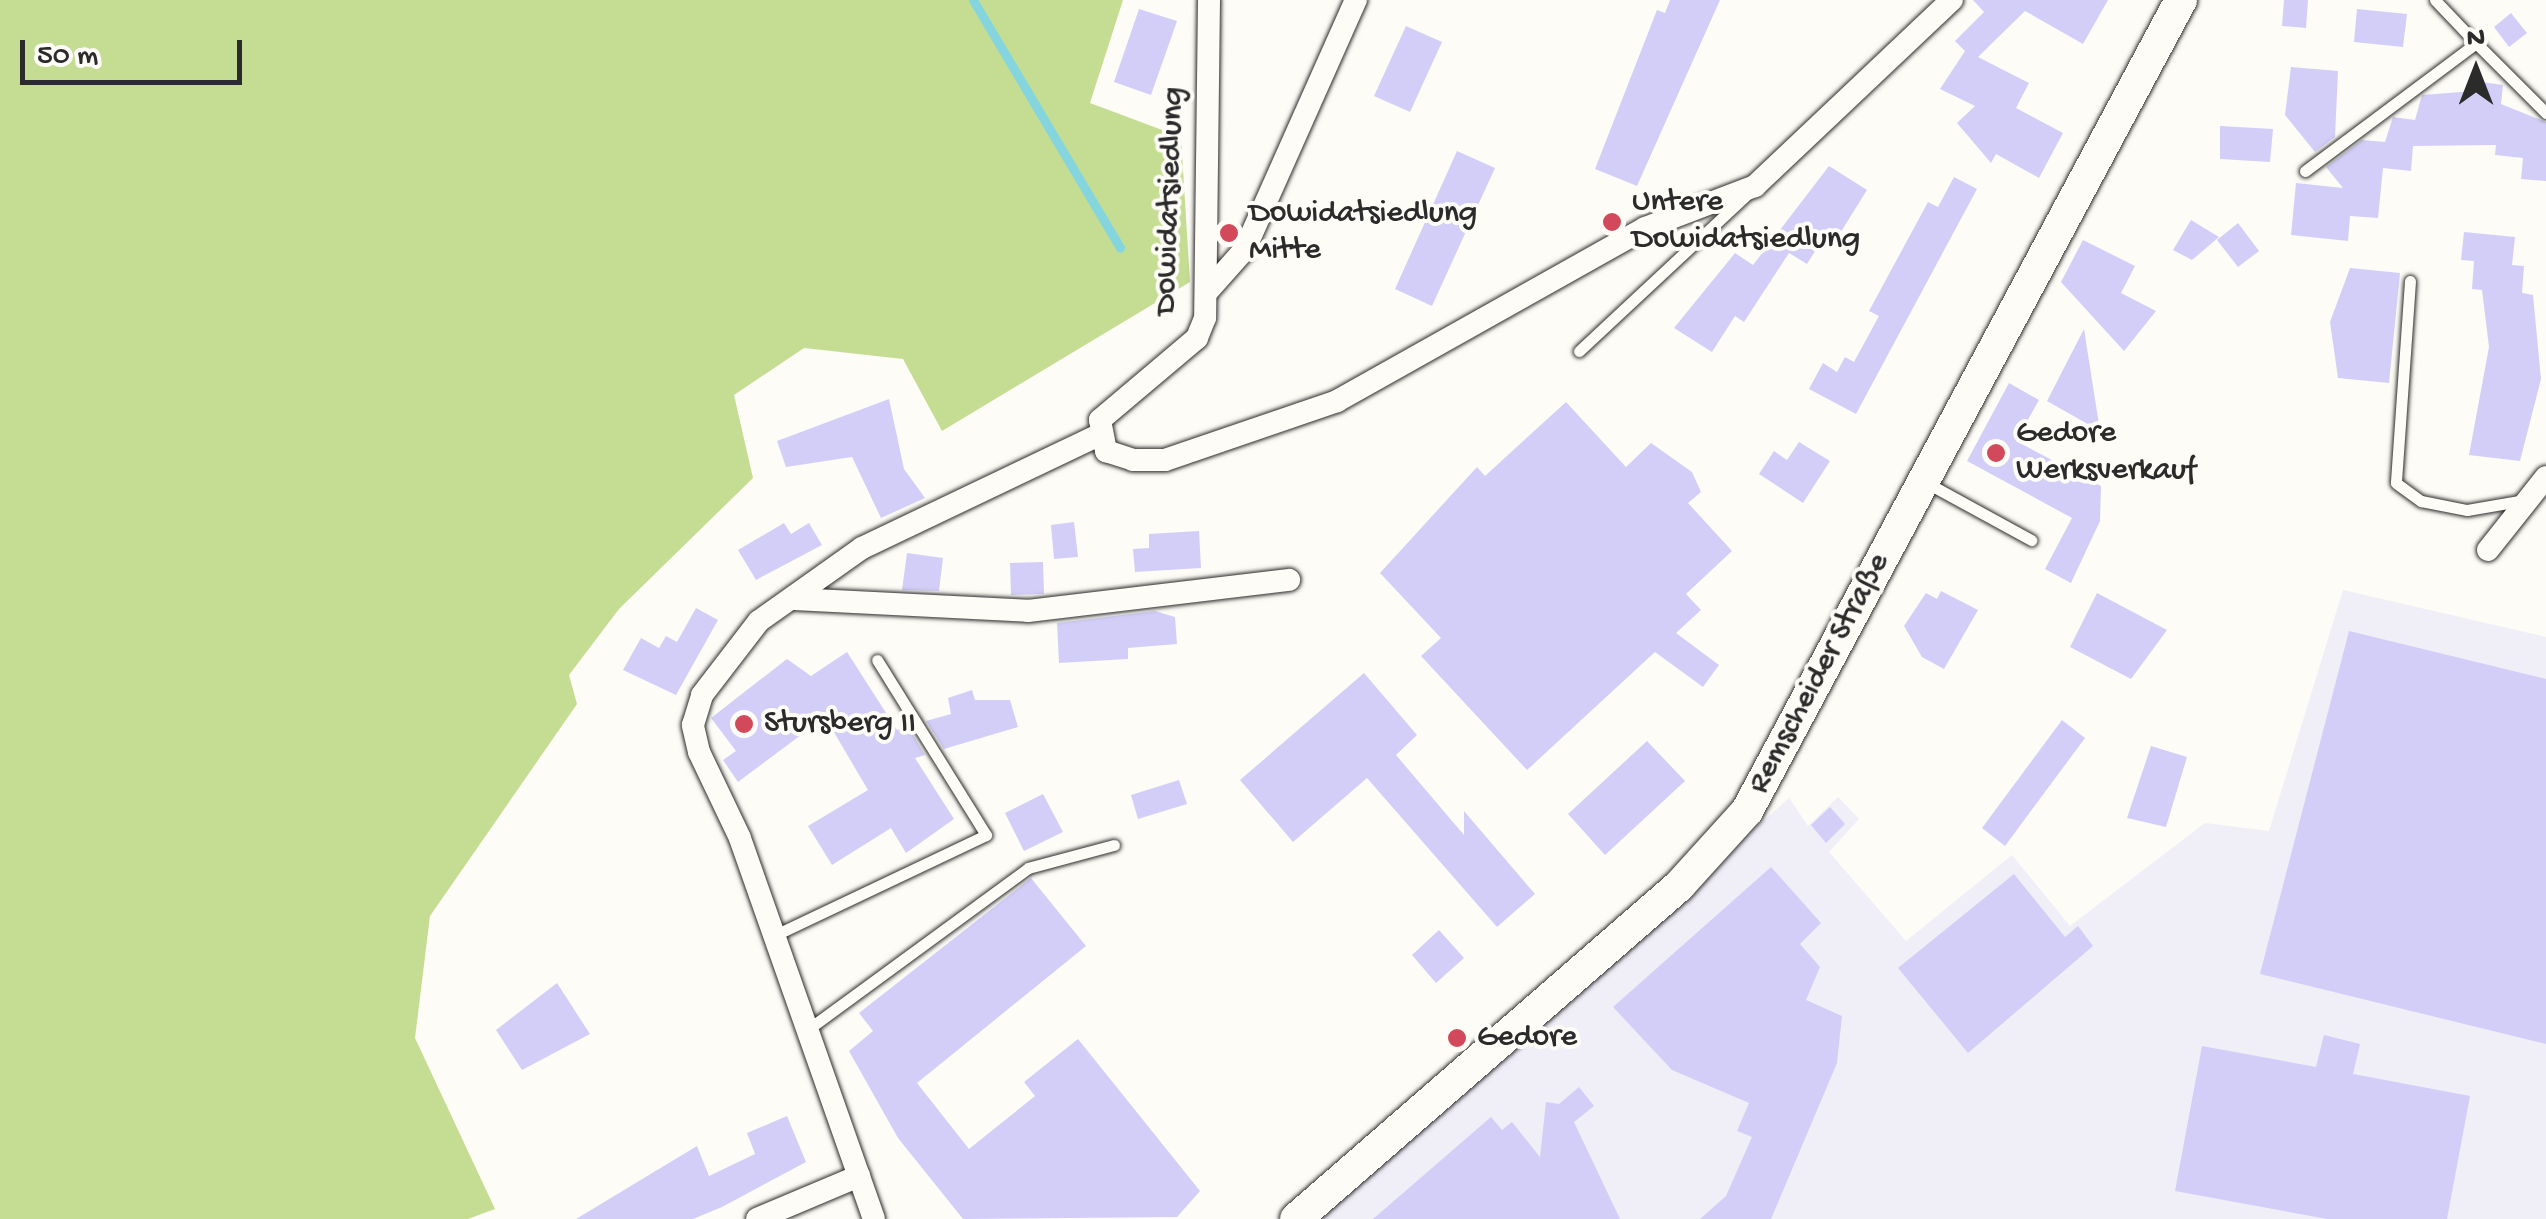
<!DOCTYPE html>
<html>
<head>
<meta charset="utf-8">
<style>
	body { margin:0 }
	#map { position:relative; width:2546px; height:1219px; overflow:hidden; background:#fdfcf7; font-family:"Gochi Hand",sans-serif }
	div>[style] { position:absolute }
	.built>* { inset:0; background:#f0eef7 }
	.green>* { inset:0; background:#c5dd93 }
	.stream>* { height:9px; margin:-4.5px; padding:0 4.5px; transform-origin:4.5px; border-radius:4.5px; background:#84d5dd }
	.building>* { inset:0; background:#d3cef7 }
	.roads { filter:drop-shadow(0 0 2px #2b2b2b) drop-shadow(0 0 2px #2b2b2b) }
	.lane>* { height:11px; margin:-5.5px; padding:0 5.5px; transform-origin:5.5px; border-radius:5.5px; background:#fdfcf7 }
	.street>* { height:22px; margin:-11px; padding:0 11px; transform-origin:11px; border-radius:11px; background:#fdfcf7 }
	.secondary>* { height:32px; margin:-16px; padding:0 16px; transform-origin:16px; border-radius:16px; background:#fdfcf7 }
	.dots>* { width:28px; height:28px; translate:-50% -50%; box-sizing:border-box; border:5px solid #fdfcf7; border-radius:50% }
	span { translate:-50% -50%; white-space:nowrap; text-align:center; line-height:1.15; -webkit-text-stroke:8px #fdfcf7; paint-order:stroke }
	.street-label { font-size:32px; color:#2b2b2b }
	.poi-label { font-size:32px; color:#2b2b2b }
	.left { translate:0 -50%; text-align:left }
	.north { position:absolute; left:2426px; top:20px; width:100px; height:100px; -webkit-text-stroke:8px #fdfcf7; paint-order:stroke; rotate:0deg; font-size:28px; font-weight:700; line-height:40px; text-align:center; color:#2b2b2b }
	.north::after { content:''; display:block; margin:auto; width:35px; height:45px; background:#2b2b2b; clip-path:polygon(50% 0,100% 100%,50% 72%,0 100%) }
	.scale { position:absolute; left:20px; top:40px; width:222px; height:45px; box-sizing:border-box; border:5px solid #2b2b2b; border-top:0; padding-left:12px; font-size:30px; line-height:35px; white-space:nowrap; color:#2b2b2b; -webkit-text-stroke:8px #fdfcf7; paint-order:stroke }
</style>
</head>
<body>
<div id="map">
	<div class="built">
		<i style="clip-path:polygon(2343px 590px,2546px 637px,2546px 1219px,1316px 1219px,1789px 798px,1808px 826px,1838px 797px,1859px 819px,1829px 852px,1906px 941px,2012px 855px,2070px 926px,2205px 823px,2269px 831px)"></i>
	</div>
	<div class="green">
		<i style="clip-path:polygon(0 0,1123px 0,1090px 103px,1181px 137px,1190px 282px,942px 431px,903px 359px,804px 348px,734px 395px,753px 478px,619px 609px,569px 675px,577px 704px,430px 916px,415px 1038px,495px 1209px,468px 1219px,0 1219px)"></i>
	</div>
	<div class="stream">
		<i style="left:973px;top:0;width:288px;rotate:59.3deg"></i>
	</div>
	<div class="building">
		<i style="clip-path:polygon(1670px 0,1720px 0,1637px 186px,1595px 169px,1657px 10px,1665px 13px)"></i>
		<i style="clip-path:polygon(1973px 0,2108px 0,2083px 44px,2025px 11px,1978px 57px,2029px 83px,2016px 108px,2063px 133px,2039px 178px,1996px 154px,1991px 163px,1957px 123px,1975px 106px,1940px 89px,1965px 51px,1955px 41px,1984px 12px)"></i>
		<i style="clip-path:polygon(2284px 0,2308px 0,2306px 28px,2282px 26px)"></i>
		<i style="clip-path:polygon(1139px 9px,1177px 21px,1151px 95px,1114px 82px)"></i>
		<i style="clip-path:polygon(2357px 9px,2407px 14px,2403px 47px,2354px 42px)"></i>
		<i style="clip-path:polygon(2511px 13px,2527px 33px,2509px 47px,2494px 27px)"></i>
		<i style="clip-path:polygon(1406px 26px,1442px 42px,1410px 112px,1374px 96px)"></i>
		<i style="clip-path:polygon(2291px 67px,2338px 71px,2335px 137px,2315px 152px,2285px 115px)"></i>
		<i style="clip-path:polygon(2475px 81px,2503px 85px,2501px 104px,2546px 122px,2546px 181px,2521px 179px,2523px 158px,2495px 155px,2496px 145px,2413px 146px,2411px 171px,2383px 168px,2378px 218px,2350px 216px,2348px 241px,2291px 235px,2296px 183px,2343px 188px,2326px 167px,2362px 140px,2385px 142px,2393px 117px,2415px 120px,2422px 95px,2474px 91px)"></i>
		<i style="clip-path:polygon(2220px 126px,2273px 129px,2270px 162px,2220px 159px)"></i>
		<i style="clip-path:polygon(1457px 151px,1495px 168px,1432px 306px,1395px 289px)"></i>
		<i style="clip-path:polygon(1829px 166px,1867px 190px,1839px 235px,1829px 229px,1807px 264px,1789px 253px,1744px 322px,1735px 316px,1712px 352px,1674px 328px,1735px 253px,1753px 265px)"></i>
		<i style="clip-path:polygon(1954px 177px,1977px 189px,1856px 414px,1809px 389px,1823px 363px,1837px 372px,1845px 357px,1854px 362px,1879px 316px,1869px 311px,1928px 202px,1938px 207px)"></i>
		<i style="clip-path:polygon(2191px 220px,2219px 237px,2192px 260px,2173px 250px)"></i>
		<i style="clip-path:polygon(2238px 223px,2259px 251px,2238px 267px,2217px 240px)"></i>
		<i style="clip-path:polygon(2464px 232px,2515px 237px,2512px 265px,2524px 266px,2522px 293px,2533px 295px,2541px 379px,2520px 461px,2469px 455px,2489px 347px,2482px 290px,2472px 289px,2474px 261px,2461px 260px)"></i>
		<i style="clip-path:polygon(2083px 240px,2135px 266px,2121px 293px,2156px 311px,2124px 351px,2061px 282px)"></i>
		<i style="clip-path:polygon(2350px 268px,2400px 273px,2389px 383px,2338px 378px,2330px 322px)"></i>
		<i style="clip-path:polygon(2084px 329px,2100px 431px,2047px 401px)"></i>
		<i style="clip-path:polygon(2009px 383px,2039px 400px,2016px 441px,2101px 486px,2100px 521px,2071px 583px,2045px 569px,2072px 518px,1967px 461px)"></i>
		<i style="clip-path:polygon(889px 399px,904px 469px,925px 498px,881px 518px,852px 457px,786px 467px,777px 441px)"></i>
		<i style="clip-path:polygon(1566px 402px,1626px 467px,1651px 443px,1692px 472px,1701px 492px,1688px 503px,1732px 551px,1686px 594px,1701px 610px,1676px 633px,1719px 665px,1703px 687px,1655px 652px,1527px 770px,1421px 656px,1441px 638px,1380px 573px,1477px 467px,1485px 476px)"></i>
		<i style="clip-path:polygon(1799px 442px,1830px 461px,1803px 503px,1759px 474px,1774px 451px,1787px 460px)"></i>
		<i style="clip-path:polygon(1074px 522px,1078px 557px,1054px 559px,1051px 525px)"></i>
		<i style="clip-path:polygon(784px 523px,791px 534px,809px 523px,822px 545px,756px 580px,738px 550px)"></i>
		<i style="clip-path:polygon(1199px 531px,1201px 568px,1135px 572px,1133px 549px,1149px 548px,1149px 534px)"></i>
		<i style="clip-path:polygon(907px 553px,943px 558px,939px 591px,902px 590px)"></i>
		<i style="clip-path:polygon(1043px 562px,1044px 594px,1011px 595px,1010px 563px)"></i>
		<i style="clip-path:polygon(1941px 591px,1978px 610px,1944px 669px,1922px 657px,1904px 626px,1926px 593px,1937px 599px)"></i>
		<i style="clip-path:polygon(2097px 593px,2167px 630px,2131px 679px,2070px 647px)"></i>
		<i style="clip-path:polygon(696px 608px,718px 620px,676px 695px,623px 670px,641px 638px,659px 648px,666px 636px,677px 642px)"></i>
		<i style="clip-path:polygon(1155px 611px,1175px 617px,1177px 644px,1128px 648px,1128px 659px,1059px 663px,1057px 623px)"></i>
		<i style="clip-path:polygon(2349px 631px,2546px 679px,2546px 1044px,2260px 974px)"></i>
		<i style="clip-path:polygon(847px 652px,897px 730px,908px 727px,925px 755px,915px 758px,954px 819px,906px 853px,891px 828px,832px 865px,808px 826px,868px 790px,825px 717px,738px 782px,723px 760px,736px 751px,711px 718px,787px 659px,811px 676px)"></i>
		<i style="clip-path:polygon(1364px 673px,1417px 735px,1396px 755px,1464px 835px,1464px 811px,1535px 894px,1497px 927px,1367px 778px,1293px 842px,1240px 780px)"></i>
		<i style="clip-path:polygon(972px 690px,975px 700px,1010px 700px,1018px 727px,944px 749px,926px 721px,951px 714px,948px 698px)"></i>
		<i style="clip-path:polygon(2062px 720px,2085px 738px,2005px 846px,1982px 828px)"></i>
		<i style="clip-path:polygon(1647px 741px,1685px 781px,1605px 855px,1568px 814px)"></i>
		<i style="clip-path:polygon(2151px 746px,2187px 757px,2166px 827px,2127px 818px)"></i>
		<i style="clip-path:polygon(1179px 780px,1187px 804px,1138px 819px,1131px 795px)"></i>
		<i style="clip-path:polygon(1043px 794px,1063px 832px,1024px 851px,1005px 813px)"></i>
		<i style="clip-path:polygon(1830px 807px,1845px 824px,1826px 843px,1811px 825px)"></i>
		<i style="clip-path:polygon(1771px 867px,1821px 923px,1800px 944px,1820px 967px,1806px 1000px,1842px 1016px,1837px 1063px,1771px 1219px,1700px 1219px,1726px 1196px,1752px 1137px,1737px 1131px,1749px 1103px,1672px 1070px,1613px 1007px)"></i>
		<i style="clip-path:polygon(2014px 874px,2065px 937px,2078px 926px,2093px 946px,1968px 1053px,1898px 968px)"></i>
		<i style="clip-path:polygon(1031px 878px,1086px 946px,917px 1083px,969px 1149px,1035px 1096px,1024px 1082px,1078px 1039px,1200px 1191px,1177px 1217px,963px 1219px,898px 1138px,849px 1051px,873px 1031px,859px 1013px)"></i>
		<i style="clip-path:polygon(1439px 930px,1464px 958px,1436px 983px,1412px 955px)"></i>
		<i style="clip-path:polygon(557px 983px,590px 1034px,522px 1070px,496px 1030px)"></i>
		<i style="clip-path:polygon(2324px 1035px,2360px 1044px,2353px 1074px,2470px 1096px,2447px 1219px,2327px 1219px,2175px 1191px,2202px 1046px,2316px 1067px)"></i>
		<i style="clip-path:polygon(1579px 1087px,1594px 1106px,1574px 1122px,1620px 1219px,1373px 1219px,1491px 1117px,1502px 1130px,1512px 1122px,1540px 1157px,1546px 1102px,1559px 1104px)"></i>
		<i style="clip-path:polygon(787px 1116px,806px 1162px,722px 1207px,693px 1219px,576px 1219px,697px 1146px,709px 1176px,755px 1154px,747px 1133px)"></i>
	</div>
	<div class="roads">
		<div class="lane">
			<i style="left:2435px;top:0;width:59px;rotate:46.4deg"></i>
			<i style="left:2305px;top:171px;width:214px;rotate:-36.8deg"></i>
			<i style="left:2476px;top:43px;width:99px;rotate:45deg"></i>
			<i style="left:2410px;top:281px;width:202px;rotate:94deg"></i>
			<i style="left:2396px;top:483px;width:31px;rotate:36deg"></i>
			<i style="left:2421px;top:501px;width:47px;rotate:11.1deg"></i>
			<i style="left:2467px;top:510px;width:59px;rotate:-9.8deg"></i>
			<i style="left:1579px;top:351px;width:227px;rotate:-43deg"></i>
			<i style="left:1927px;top:483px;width:119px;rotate:28.7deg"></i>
			<i style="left:771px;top:937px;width:238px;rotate:-25.4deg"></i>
			<i style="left:986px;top:835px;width:206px;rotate:-121.9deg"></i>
			<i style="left:807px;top:1030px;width:274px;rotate:-36.2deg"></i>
			<i style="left:1028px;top:868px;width:89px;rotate:-15deg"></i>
		</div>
		<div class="street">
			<i style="left:1209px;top:0;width:318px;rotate:90.7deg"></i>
			<i style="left:1205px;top:318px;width:22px;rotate:112deg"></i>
			<i style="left:1197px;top:338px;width:127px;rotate:139.8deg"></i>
			<i style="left:1100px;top:420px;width:32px;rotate:79deg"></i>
			<i style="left:1106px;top:451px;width:28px;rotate:18deg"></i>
			<i style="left:1133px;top:460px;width:32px"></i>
			<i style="left:1165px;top:460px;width:182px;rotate:-18.9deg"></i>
			<i style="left:1337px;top:401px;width:353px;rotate:-29.3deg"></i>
			<i style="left:1645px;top:228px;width:118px;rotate:-20.9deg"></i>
			<i style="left:1755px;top:186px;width:271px;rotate:-43.4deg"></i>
			<i style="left:1206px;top:293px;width:59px;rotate:-48.4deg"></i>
			<i style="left:1245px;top:249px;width:273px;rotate:-66deg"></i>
			<i style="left:2488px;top:550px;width:93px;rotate:-51.5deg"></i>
			<i style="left:794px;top:599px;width:234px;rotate:2.9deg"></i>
			<i style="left:1028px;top:611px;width:263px;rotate:-6.8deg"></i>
			<i style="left:757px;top:1219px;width:111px;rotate:-22.9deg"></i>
			<i style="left:874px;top:1219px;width:404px;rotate:-109.4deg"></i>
			<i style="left:740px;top:838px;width:95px;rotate:-115.5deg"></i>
			<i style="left:699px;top:752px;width:28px;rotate:-103deg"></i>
			<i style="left:693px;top:725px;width:31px;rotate:-73deg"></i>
			<i style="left:702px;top:695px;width:93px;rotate:-52.4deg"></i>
			<i style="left:759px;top:621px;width:126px;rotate:-35.3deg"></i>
			<i style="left:862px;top:548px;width:263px;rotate:-25.5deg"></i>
		</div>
		<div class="secondary">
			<i style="left:1296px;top:1219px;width:508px;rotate:-41.01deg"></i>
			<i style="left:1679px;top:886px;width:101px;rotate:-47.8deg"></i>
			<i style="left:1747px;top:811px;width:920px;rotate:-61.85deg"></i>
		</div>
	</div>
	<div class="dots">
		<i style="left:1612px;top:222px;background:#d1495b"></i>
		<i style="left:1229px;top:233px;background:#d1495b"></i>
		<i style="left:1996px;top:453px;background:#d1495b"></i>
		<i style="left:744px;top:724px;background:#d1495b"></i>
		<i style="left:1457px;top:1038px;background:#d1495b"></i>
	</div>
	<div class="street-label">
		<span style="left:1171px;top:201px;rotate:-88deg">Dowidatsiedlung</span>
		<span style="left:1820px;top:674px;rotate:-62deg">Remscheider Straße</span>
	</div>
	<div class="poi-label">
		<span class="left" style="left:1632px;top:222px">Untere<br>Dowidatsiedlung</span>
		<span class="left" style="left:1249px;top:233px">Dowidatsiedlung<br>Mitte</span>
		<span class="left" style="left:2016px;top:453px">Gedore<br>Werksverkauf</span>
		<span class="left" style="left:764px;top:724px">Stursberg II</span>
		<span class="left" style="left:1477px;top:1038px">Gedore</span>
	</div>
	<div class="north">N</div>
	<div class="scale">50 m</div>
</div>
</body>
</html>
